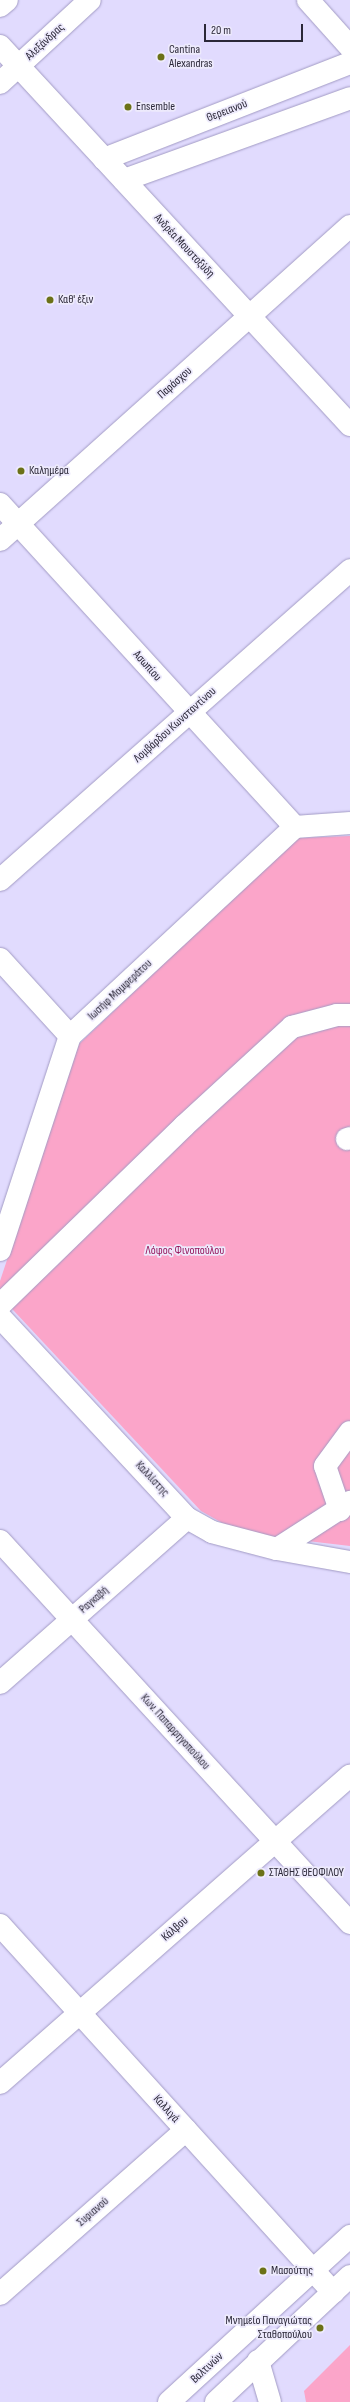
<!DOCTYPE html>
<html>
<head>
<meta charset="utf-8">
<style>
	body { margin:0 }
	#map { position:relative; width:350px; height:2402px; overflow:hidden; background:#e1dbfe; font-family:"Sofia Sans Condensed",sans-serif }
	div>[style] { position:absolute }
	.green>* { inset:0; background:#fba5c9 }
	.roads { filter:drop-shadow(0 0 1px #a29bc4) drop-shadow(0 0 1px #a29bc4) }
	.minor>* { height:22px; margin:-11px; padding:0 11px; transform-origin:11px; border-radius:11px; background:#fff }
	.major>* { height:22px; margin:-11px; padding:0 11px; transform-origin:11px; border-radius:11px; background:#fff }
	.dots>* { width:11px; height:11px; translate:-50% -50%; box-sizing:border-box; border:2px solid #edeafc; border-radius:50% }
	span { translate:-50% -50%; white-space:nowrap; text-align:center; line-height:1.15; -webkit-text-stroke:3.5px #edeafc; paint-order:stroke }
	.street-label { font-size:12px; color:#2b2838 }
	.poi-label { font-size:12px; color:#2b2838 }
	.left { translate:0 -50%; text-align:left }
	.right { translate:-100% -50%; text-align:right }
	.park-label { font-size:12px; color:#97185e }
	.scale { position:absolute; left:204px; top:24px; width:99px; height:18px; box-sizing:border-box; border:2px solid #2b2838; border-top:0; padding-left:5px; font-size:12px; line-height:14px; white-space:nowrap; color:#2b2838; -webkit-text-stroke:3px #edeafc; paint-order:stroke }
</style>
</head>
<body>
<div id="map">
	<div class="green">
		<i style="clip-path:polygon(350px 836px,350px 1546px,240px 1533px,201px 1511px,0 1296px,0 1281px,79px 1044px,296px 838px)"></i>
		<i style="clip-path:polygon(350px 2345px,350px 2402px,306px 2402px,304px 2391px)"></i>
	</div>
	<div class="roads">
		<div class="minor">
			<i style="left:308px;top:0;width:63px;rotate:48.2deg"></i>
			<i style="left:0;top:46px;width:516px;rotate:47.28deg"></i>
			<i style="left:104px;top:159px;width:264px;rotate:-21.3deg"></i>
			<i style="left:124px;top:180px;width:240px;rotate:-19.9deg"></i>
			<i style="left:0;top:504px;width:437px;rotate:47.6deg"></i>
			<i style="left:0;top:540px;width:470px;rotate:-41.9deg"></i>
			<i style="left:0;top:880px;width:468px;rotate:-41.5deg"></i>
			<i style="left:0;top:959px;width:104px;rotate:47.7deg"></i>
			<i style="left:347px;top:1139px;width:3px;rotate:-18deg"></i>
			<i style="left:0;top:1250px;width:225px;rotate:-71.9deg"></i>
			<i style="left:70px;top:1036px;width:307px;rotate:-42.9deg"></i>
			<i style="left:295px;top:827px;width:55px;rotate:-4.2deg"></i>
			<i style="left:0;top:1305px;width:257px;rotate:-44.2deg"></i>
			<i style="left:184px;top:1126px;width:147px;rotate:-42.5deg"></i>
			<i style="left:292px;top:1027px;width:47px;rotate:-14.9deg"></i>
			<i style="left:337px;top:1015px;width:13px"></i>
			<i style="left:0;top:1317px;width:275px;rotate:47.1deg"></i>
			<i style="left:187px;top:1518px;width:29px;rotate:29deg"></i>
			<i style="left:212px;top:1532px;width:67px;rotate:14.7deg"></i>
			<i style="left:277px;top:1549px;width:74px;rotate:10.1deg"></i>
			<i style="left:340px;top:1510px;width:46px;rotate:-108.8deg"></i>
			<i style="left:325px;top:1466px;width:42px;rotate:-53.7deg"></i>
			<i style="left:0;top:1541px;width:518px;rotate:47.5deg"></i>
			<i style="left:277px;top:1549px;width:87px;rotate:-32.8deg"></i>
			<i style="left:0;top:1683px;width:249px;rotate:-41.4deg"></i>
			<i style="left:0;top:1925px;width:496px;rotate:47.8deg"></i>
			<i style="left:0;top:2083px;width:466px;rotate:-41.3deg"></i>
			<i style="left:0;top:2294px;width:248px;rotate:-41.4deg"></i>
			<i style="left:258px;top:2361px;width:43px;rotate:73.7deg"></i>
			<i style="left:169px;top:2402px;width:246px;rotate:-42.5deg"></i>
			<i style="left:216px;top:2402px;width:184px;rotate:-43.2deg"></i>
		</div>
		<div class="major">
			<i style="left:0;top:6px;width:9px;rotate:-41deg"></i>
			<i style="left:0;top:83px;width:122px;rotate:-42.7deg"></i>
		</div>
	</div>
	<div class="dots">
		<i style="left:161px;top:57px;background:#6b7117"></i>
		<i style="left:128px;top:107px;background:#6b7117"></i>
		<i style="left:50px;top:300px;background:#6b7117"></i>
		<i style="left:21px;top:471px;background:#6b7117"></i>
		<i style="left:261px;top:1873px;background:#6b7117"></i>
		<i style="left:263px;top:2271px;background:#6b7117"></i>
		<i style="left:320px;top:2328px;background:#6b7117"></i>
	</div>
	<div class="street-label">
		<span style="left:45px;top:42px;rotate:-43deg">Αλεξάνδρας</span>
		<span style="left:227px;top:111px;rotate:-21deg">Θερειανού</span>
		<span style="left:184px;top:246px;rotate:47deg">Ανδρέα Μουστοξύδη</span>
		<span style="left:175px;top:383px;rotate:-42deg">Παράσχου</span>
		<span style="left:147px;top:666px;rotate:48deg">Ασωπίου</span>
		<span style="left:175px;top:725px;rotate:-42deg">Λομβάρδου Κωνσταντίνου</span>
		<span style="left:120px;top:990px;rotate:-43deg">Ιωσήφ Μομφεράτου</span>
		<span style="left:152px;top:1479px;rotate:47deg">Καλλίστης</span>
		<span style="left:94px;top:1600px;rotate:-41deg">Ραγκαβή</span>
		<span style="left:175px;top:1732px;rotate:48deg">Κων. Παπαρρηγοπούλου</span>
		<span style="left:175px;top:1929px;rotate:-41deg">Κάλβου</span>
		<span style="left:166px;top:2109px;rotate:48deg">Καλλιγά</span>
		<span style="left:93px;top:2212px;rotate:-41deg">Συριανού</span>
		<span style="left:207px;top:2368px;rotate:-43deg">Βαλτινών</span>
	</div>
	<div class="poi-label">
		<span class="left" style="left:169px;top:57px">Cantina<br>Alexandras</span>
		<span class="left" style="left:136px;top:107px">Ensemble</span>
		<span class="left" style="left:58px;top:300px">Καθ' έξιν</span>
		<span class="left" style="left:29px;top:471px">Καλημέρα</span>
		<span class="left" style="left:269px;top:1873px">ΣΤΑΘΗΣ ΘΕΟΦΙΛΟΥ</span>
		<span class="left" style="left:271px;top:2271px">Μασούτης</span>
		<span class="right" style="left:312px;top:2328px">Μνημείο Παναγιώτας<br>Σταθοπούλου</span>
	</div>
	<div class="park-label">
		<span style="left:185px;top:1251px">Λόφος Φινοπούλου</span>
	</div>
	<div class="scale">20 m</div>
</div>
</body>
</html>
